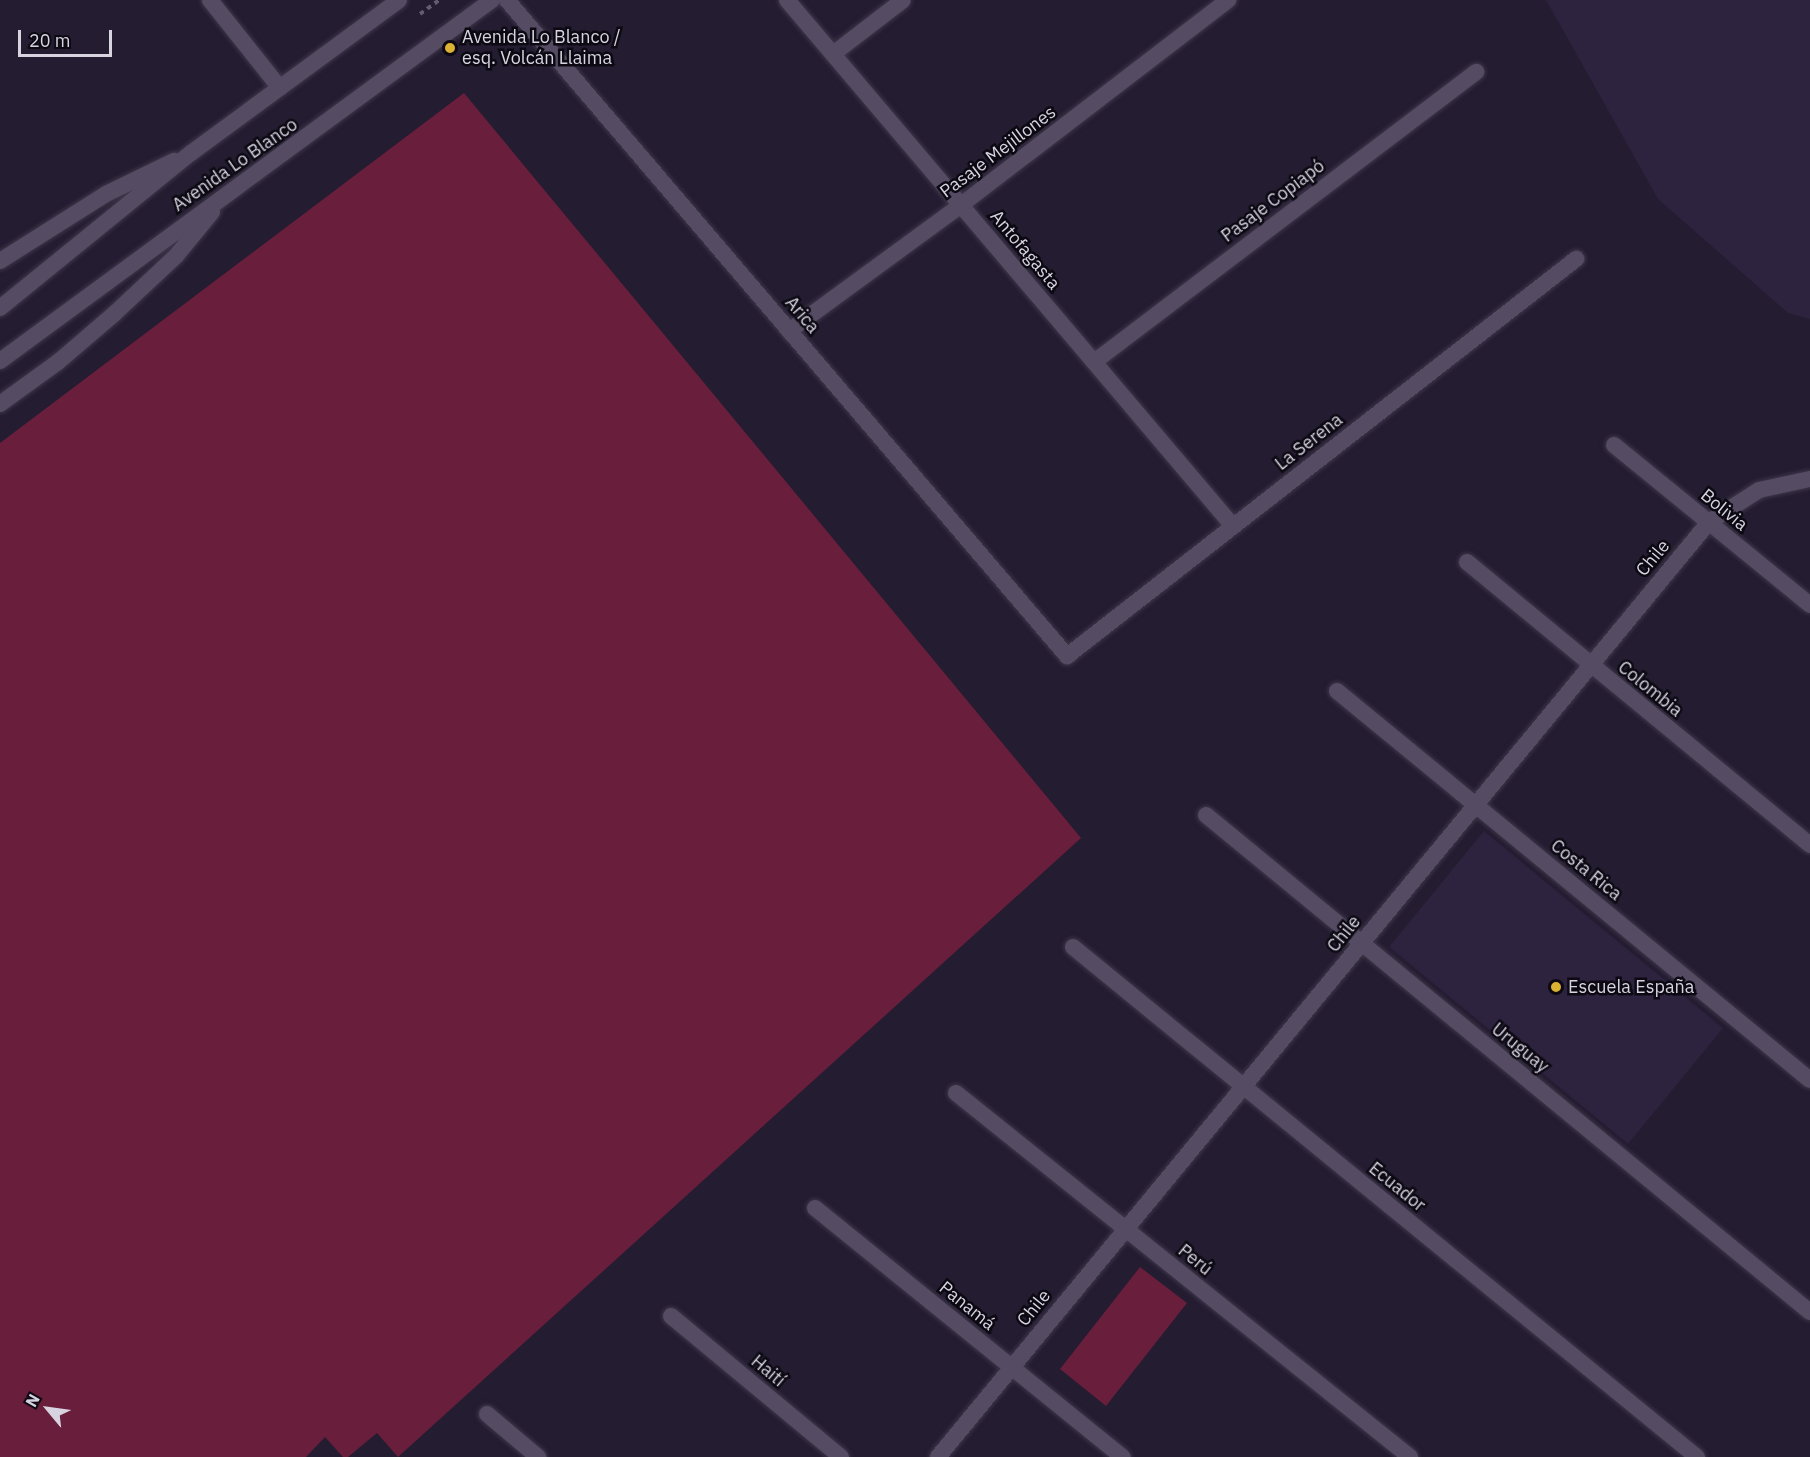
<!DOCTYPE html>
<html>
<head>
<meta charset="utf-8">
<style>
	body { margin:0 }
	#map { position:relative; width:1810px; height:1457px; overflow:hidden; background:#241c31; font-family:"IBM Plex Sans",sans-serif }
	div>[style] { position:absolute }
	.built>* { inset:0; background:#2d233e }
	.green>* { inset:0; background:#691e3b }
	.path>* { height:4px; margin-top:-2px; transform-origin:0; background:repeating-linear-gradient(90deg,#625c6e 0 4.5px,transparent 0 9px) }
	.roads { filter:drop-shadow(0 0 2px #3e3749) drop-shadow(0 0 2px #3e3749) }
	.minor>* { height:16px; margin:-8px; padding:0 8px; transform-origin:8px; border-radius:8px; background:#554c64 }
	.secondary>* { height:16px; margin:-8px; padding:0 8px; transform-origin:8px; border-radius:8px; background:#554c64 }
	.dots>* { width:16px; height:16px; translate:-50% -50%; box-sizing:border-box; border:3px solid #0c0912; border-radius:50% }
	span { translate:-50% -50%; white-space:nowrap; text-align:center; line-height:1.15; -webkit-text-stroke:5px #0c0912; paint-order:stroke }
	.poi-label { font-size:18px; color:#d7d3e1 }
	.left { translate:0 -50%; text-align:left }
	.street-label { font-size:18px; color:#d7d3e1 }
	.north { position:absolute; left:18px; top:1379px; width:60px; height:60px; -webkit-text-stroke:4px #0c0912; paint-order:stroke; rotate:299deg; font-size:16px; font-weight:700; line-height:24px; text-align:center; color:#d7d3e1 }
	.north::after { content:''; display:block; margin:auto; width:21px; height:27px; background:#d7d3e1; clip-path:polygon(50% 0,100% 100%,50% 72%,0 100%) }
	.scale { position:absolute; left:18px; top:30px; width:94px; height:27px; box-sizing:border-box; border:3px solid #d7d3e1; border-top:0; padding-left:8px; font-size:18px; line-height:21px; white-space:nowrap; color:#d7d3e1; -webkit-text-stroke:4px #0c0912; paint-order:stroke }
</style>
</head>
<body>
<div id="map">
	<div class="built">
		<i style="clip-path:polygon(1546px 0,1810px 0,1810px 319px,1788px 313px,1658px 199px)"></i>
		<i style="clip-path:polygon(1484px 831px,1723px 1028px,1628px 1144px,1389px 947px)"></i>
	</div>
	<div class="green">
		<i style="clip-path:polygon(464px 93px,1081px 838px,398px 1457px,377px 1433px,348px 1457px,343px 1457px,325px 1437px,306px 1457px,0 1457px,0 443px)"></i>
		<i style="clip-path:polygon(1140px 1267px,1187px 1303px,1106px 1406px,1060px 1369px)"></i>
	</div>
	<div class="path">
		<i style="left:420px;top:14px;width:24px;rotate:-36deg"></i>
	</div>
	<div class="roads">
		<div class="minor">
			<i style="left:210px;top:0;width:112px;rotate:51.5deg"></i>
			<i style="left:507px;top:0;width:863px;rotate:49.51deg"></i>
			<i style="left:1067px;top:656px;width:646px;rotate:-37.95deg"></i>
			<i style="left:787px;top:0;width:690px;rotate:49.71deg"></i>
			<i style="left:833px;top:54px;width:88px;rotate:-37.6deg"></i>
			<i style="left:789px;top:331px;width:213px;rotate:-36.2deg"></i>
			<i style="left:961px;top:205px;width:337px;rotate:-37.5deg"></i>
			<i style="left:1094px;top:362px;width:480px;rotate:-37.2deg"></i>
			<i style="left:1614px;top:445px;width:253px;rotate:39.2deg"></i>
			<i style="left:1467px;top:562px;width:445px;rotate:39.5deg"></i>
			<i style="left:1337px;top:691px;width:612px;rotate:39.43deg"></i>
			<i style="left:1206px;top:815px;width:782px;rotate:39.45deg"></i>
			<i style="left:1073px;top:947px;width:806px;rotate:39.26deg"></i>
			<i style="left:956px;top:1093px;width:582px;rotate:38.72deg"></i>
			<i style="left:815px;top:1208px;width:396px;rotate:39deg"></i>
			<i style="left:671px;top:1316px;width:221px;rotate:39.7deg"></i>
			<i style="left:487px;top:1414px;width:67px;rotate:40.1deg"></i>
			<i style="left:938px;top:1457px;width:1212px;rotate:-50.49deg"></i>
			<i style="left:1709px;top:522px;width:59px;rotate:-32.6deg"></i>
			<i style="left:1759px;top:490px;width:52px;rotate:-12.2deg"></i>
		</div>
		<div class="secondary">
			<i style="left:0;top:261px;width:125px;rotate:-32.3deg"></i>
			<i style="left:106px;top:194px;width:76px;rotate:-25.9deg"></i>
			<i style="left:0;top:308px;width:246px;rotate:-39.1deg"></i>
			<i style="left:191px;top:153px;width:258px;rotate:-36.3deg"></i>
			<i style="left:0;top:361px;width:610px;rotate:-36.27deg"></i>
			<i style="left:0;top:404px;width:72px;rotate:-35.9deg"></i>
			<i style="left:58px;top:362px;width:74px;rotate:-40.6deg"></i>
			<i style="left:114px;top:314px;width:85px;rotate:-43.1deg"></i>
			<i style="left:176px;top:256px;width:57px;rotate:-50.7deg"></i>
		</div>
	</div>
	<div class="dots">
		<i style="left:450px;top:48px;background:#dbb233"></i>
		<i style="left:1556px;top:987px;background:#dbb233"></i>
	</div>
	<div class="poi-label">
		<span class="left" style="left:462px;top:48px">Avenida Lo Blanco /<br>esq. Volcán Llaima</span>
		<span class="left" style="left:1568px;top:987px">Escuela España</span>
	</div>
	<div class="street-label">
		<span style="left:998px;top:152px;rotate:-37deg">Pasaje Mejillones</span>
		<span style="left:235px;top:165px;rotate:-35deg">Avenida Lo Blanco</span>
		<span style="left:1273px;top:201px;rotate:-37deg">Pasaje Copiapó</span>
		<span style="left:1025px;top:250px;rotate:50deg">Antofagasta</span>
		<span style="left:802px;top:315px;rotate:50deg">Arica</span>
		<span style="left:1309px;top:442px;rotate:-38deg">La Serena</span>
		<span style="left:1724px;top:510px;rotate:39deg">Bolivia</span>
		<span style="left:1653px;top:558px;rotate:-50deg">Chile</span>
		<span style="left:1650px;top:689px;rotate:39deg">Colombia</span>
		<span style="left:1586px;top:870px;rotate:39deg">Costa Rica</span>
		<span style="left:1344px;top:934px;rotate:-51deg">Chile</span>
		<span style="left:1520px;top:1048px;rotate:39deg">Uruguay</span>
		<span style="left:1397px;top:1187px;rotate:39deg">Ecuador</span>
		<span style="left:1195px;top:1260px;rotate:39deg">Perú</span>
		<span style="left:967px;top:1306px;rotate:39deg">Panamá</span>
		<span style="left:1034px;top:1308px;rotate:-51deg">Chile</span>
		<span style="left:768px;top:1371px;rotate:40deg">Haití</span>
	</div>
	<div class="north">N</div>
	<div class="scale">20 m</div>
</div>
</body>
</html>
